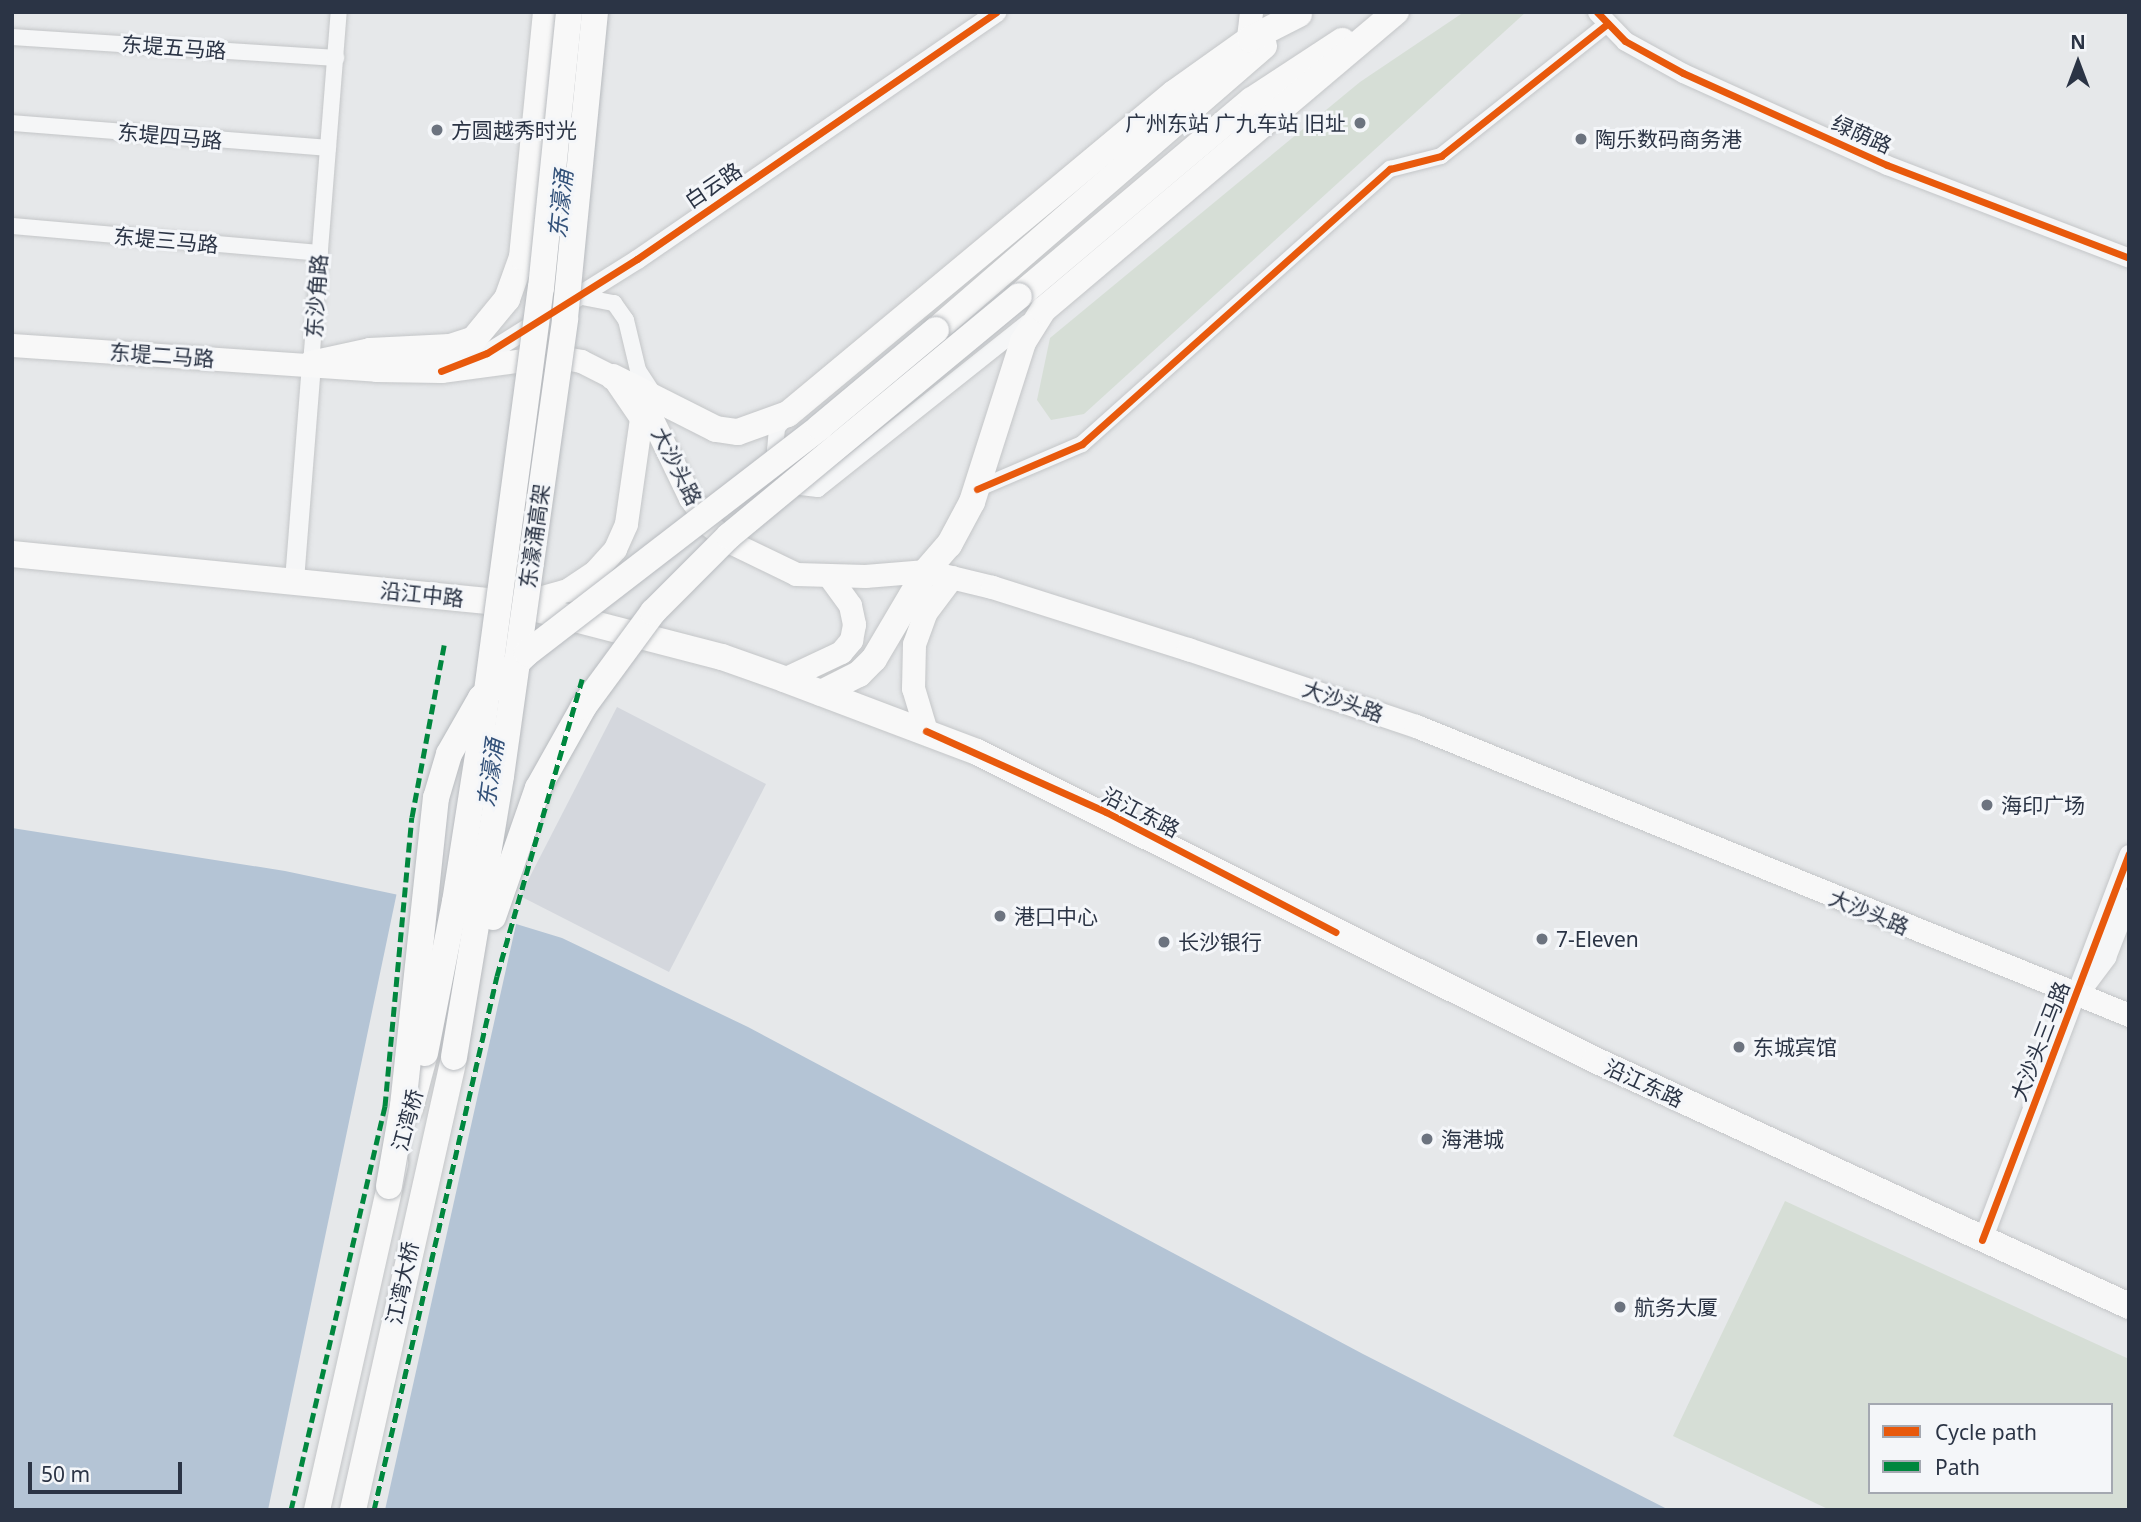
<!DOCTYPE html>
<html>
<head>
<meta charset="utf-8">
<style>
	body { margin:0 }
	#map { position:relative; width:2141px; height:1522px; overflow:hidden; background:#e6e8ea; font-family:"Noto Sans","Noto Sans SC",sans-serif }
	div>[style] { position:absolute }
	.built>* { inset:0; background:#d4d7dd }
	.green>* { inset:0; background:#d6ded6 }
	.water>* { inset:0; background:#b4c4d5 }
	.pier>* { inset:0; background:#e6e8ea }
	.roads { filter:drop-shadow(0 0 2px #c4c6c8) drop-shadow(0 0 2px #c4c6c8) }
	.minor>* { height:16px; margin:-8px; padding:0 8px; transform-origin:8px; border-radius:8px; background:#f5f6f7 }
	.tertiary>* { height:19px; margin:-9.5px; padding:0 9.5px; transform-origin:9.5px; border-radius:9.5px; background:#f5f6f7 }
	.secondary>* { height:23px; margin:-11.5px; padding:0 11.5px; transform-origin:11.5px; border-radius:11.5px; background:#f8f8f8 }
	.primary>* { height:26px; margin:-13px; padding:0 13px; transform-origin:13px; border-radius:13px; background:#f8f8f8 }
	.trunk>* { height:26px; margin:-13px; padding:0 13px; transform-origin:13px; border-radius:13px; background:#f8f8f8 }
	.bridges { filter:drop-shadow(0 0 2px #b8bbbf) drop-shadow(0 0 2px #b8bbbf) }
	.trunk-bridge>* { height:26px; margin:-13px; padding:0 13px; transform-origin:13px; border-radius:13px; background:#f8f8f8 }
	.quiet>* { height:5px; margin-top:-2.5px; transform-origin:0; background:repeating-linear-gradient(90deg,#00873e 0 10px,transparent 0 15px) }
	.cycleway>* { height:7px; margin:-3.5px; padding:0 3.5px; transform-origin:3.5px; border-radius:3.5px; background:#e8590c }
	.dots>* { width:19px; height:19px; translate:-50% -50%; box-sizing:border-box; border:4px solid #f4f6f9; border-radius:50% }
	span { translate:-50% -50%; white-space:nowrap; text-align:center; line-height:1.15; -webkit-text-stroke:6px #f4f6f9; paint-order:stroke }
	.street-label { font-size:21px; color:#2b3445 }
	.poi-label { font-size:21px; color:#2b3445 }
	.right { translate:-100% -50%; text-align:right }
	.left { translate:0 -50%; text-align:left }
	.water-label { font-size:23px; color:#34527a; font-style:italic }
	.frame { position:absolute; inset:0; border:14px solid #2b3445; pointer-events:none }
	.legend { position:absolute; left:1868px; top:1403px; width:245px; height:91px; box-sizing:border-box; background:#f4f6f9; border:2px solid #a4a8b1; margin:0; padding:9px 12px; list-style:none; font-size:21px; color:#2b3445 }
	.legend li { display:flex; align-items:center; gap:14px; height:35px }
	.legend b { width:35px; border:2px solid #a4a8b1 }
	.north { position:absolute; left:2043px; top:28px; width:70px; height:70px; -webkit-text-stroke:5px #f4f6f9; paint-order:stroke; rotate:0deg; font-size:19px; font-weight:700; line-height:28px; text-align:center; color:#2b3445 }
	.north::after { content:''; display:block; margin:auto; width:24px; height:32px; background:#2b3445; clip-path:polygon(50% 0,100% 100%,50% 72%,0 100%) }
	.scale { position:absolute; left:28px; top:1462px; width:154px; height:32px; box-sizing:border-box; border:4px solid #2b3445; border-top:0; padding-left:9px; font-size:21px; line-height:24px; white-space:nowrap; color:#2b3445; -webkit-text-stroke:5px #f4f6f9; paint-order:stroke }
</style>
</head>
<body>
<div id="map">
	<div class="built">
		<i style="clip-path:polygon(617px 707px,766px 784px,669px 972px,520px 896px)"></i>
	</div>
	<div class="green">
		<i style="clip-path:polygon(1464px 12px,1526px 12px,1084px 414px,1051px 420px,1037px 400px,1050px 338px,1360px 82px)"></i>
		<i style="clip-path:polygon(evenodd,1785px 1201px,2129px 1359px,2129px 1510px,1830px 1510px,1673px 1436px,1785px 1201px,1870px 1405px,2111px 1405px,2111px 1492px,1870px 1492px,1870px 1405px)"></i>
	</div>
	<div class="water">
		<i style="clip-path:polygon(12px 828px,285px 871px,470px 910px,562px 938px,748px 1027px,1363px 1354px,1669px 1510px,12px 1510px)"></i>
	</div>
	<div class="pier">
		<i style="clip-path:polygon(397px 892px,517px 920px,385px 1510px,268px 1510px)"></i>
	</div>
	<div class="roads">
		<div class="minor">
			<i style="left:12px;top:37px;width:325px;rotate:3.7deg"></i>
			<i style="left:12px;top:123px;width:317px;rotate:4.5deg"></i>
			<i style="left:12px;top:226px;width:309px;rotate:5deg"></i>
			<i style="left:577px;top:296px;width:38px;rotate:11deg"></i>
			<i style="left:614px;top:303px;width:21px;rotate:55deg"></i>
			<i style="left:626px;top:320px;width:51px;rotate:76.5deg"></i>
			<i style="left:638px;top:370px;width:27px;rotate:57deg"></i>
			<i style="left:311px;top:364px;width:353px;rotate:-85.5deg"></i>
			<i style="left:787px;top:416px;width:16px;rotate:130deg"></i>
			<i style="left:777px;top:428px;width:22px;rotate:95deg"></i>
			<i style="left:775px;top:450px;width:45px;rotate:54.9deg"></i>
			<i style="left:801px;top:487px;width:17px;rotate:7deg"></i>
			<i style="left:818px;top:489px;width:268px;rotate:-38.5deg"></i>
			<i style="left:977px;top:489px;width:114px;rotate:-23.2deg"></i>
			<i style="left:1082px;top:444px;width:413px;rotate:-41.8deg"></i>
			<i style="left:1390px;top:169px;width:53px;rotate:-14.3deg"></i>
			<i style="left:1441px;top:156px;width:213px;rotate:-38.5deg"></i>
		</div>
		<div class="tertiary">
			<i style="left:1597px;top:12px;width:40px;rotate:46deg"></i>
			<i style="left:1625px;top:41px;width:66px;rotate:28.9deg"></i>
			<i style="left:1683px;top:73px;width:224px;rotate:24.3deg"></i>
			<i style="left:1887px;top:165px;width:259px;rotate:21deg"></i>
			<i style="left:462px;top:363px;width:27px;rotate:-22deg"></i>
			<i style="left:487px;top:353px;width:177px;rotate:-32.1deg"></i>
			<i style="left:637px;top:259px;width:436px;rotate:-34.5deg"></i>
			<i style="left:294px;top:580px;width:217px;rotate:-85.5deg"></i>
			<i style="left:2086px;top:984px;width:34px;rotate:-53deg"></i>
			<i style="left:2106px;top:957px;width:63px;rotate:-68.7deg"></i>
			<i style="left:1982px;top:1240px;width:413px;rotate:-69.2deg"></i>
		</div>
		<div class="secondary">
			<i style="left:1246px;top:54px;width:42px;rotate:-83.2deg"></i>
			<i style="left:12px;top:345px;width:365px;rotate:3.9deg"></i>
			<i style="left:376px;top:370px;width:65px;rotate:0.9deg"></i>
			<i style="left:441px;top:371px;width:113px;rotate:-7.6deg"></i>
			<i style="left:553px;top:356px;width:28px;rotate:10deg"></i>
			<i style="left:581px;top:361px;width:36px;rotate:27deg"></i>
			<i style="left:613px;top:377px;width:50px;rotate:55.7deg"></i>
			<i style="left:641px;top:418px;width:107px;rotate:98.1deg"></i>
			<i style="left:626px;top:524px;width:27px;rotate:114deg"></i>
			<i style="left:615px;top:549px;width:31px;rotate:132deg"></i>
			<i style="left:594px;top:572px;width:32px;rotate:146deg"></i>
			<i style="left:567px;top:590px;width:52px;rotate:164.4deg"></i>
			<i style="left:623px;top:386px;width:37px;rotate:46deg"></i>
			<i style="left:649px;top:413px;width:94px;rotate:64.2deg"></i>
			<i style="left:690px;top:498px;width:34px;rotate:54deg"></i>
			<i style="left:710px;top:526px;width:28px;rotate:38deg"></i>
			<i style="left:732px;top:543px;width:71px;rotate:25.8deg"></i>
			<i style="left:796px;top:574px;width:69px;rotate:1.7deg"></i>
			<i style="left:865px;top:576px;width:61px;rotate:-4.7deg"></i>
			<i style="left:926px;top:571px;width:68px;rotate:13.6deg"></i>
			<i style="left:992px;top:587px;width:206px;rotate:17.6deg"></i>
			<i style="left:1188px;top:649px;width:241px;rotate:18.7deg"></i>
			<i style="left:1416px;top:726px;width:769px;rotate:22.06deg"></i>
			<i style="left:784px;top:679px;width:63px;rotate:-25.3deg"></i>
			<i style="left:841px;top:652px;width:16px;rotate:-50deg"></i>
			<i style="left:851px;top:640px;width:16px;rotate:-79deg"></i>
			<i style="left:854px;top:624px;width:19px;rotate:-102deg"></i>
			<i style="left:850px;top:605px;width:36px;rotate:-126deg"></i>
			<i style="left:926px;top:731px;width:45px;rotate:-106.8deg"></i>
			<i style="left:913px;top:688px;width:44px;rotate:-88.7deg"></i>
			<i style="left:914px;top:644px;width:33px;rotate:-70deg"></i>
			<i style="left:925px;top:613px;width:45px;rotate:-53.1deg"></i>
		</div>
		<div class="primary">
			<i style="left:12px;top:554px;width:507px;rotate:5.65deg"></i>
			<i style="left:517px;top:604px;width:212px;rotate:14.5deg"></i>
			<i style="left:722px;top:657px;width:66px;rotate:19.5deg"></i>
			<i style="left:784px;top:679px;width:206px;rotate:20.7deg"></i>
			<i style="left:977px;top:752px;width:690px;rotate:26.49deg"></i>
			<i style="left:1595px;top:1060px;width:588px;rotate:24.73deg"></i>
			<i style="left:821px;top:693px;width:42px;rotate:-26.6deg"></i>
			<i style="left:859px;top:674px;width:21px;rotate:-45deg"></i>
			<i style="left:874px;top:659px;width:102px;rotate:-59.4deg"></i>
		</div>
		<div class="trunk">
			<i style="left:1019px;top:296px;width:304px;rotate:-40.1deg"></i>
			<i style="left:1252px;top:100px;width:108px;rotate:-33.2deg"></i>
			<i style="left:936px;top:330px;width:434px;rotate:-40.9deg"></i>
			<i style="left:311px;top:364px;width:60px;rotate:-12.4deg"></i>
			<i style="left:370px;top:351px;width:80px;rotate:-2.9deg"></i>
			<i style="left:450px;top:347px;width:25px;rotate:-18deg"></i>
			<i style="left:474px;top:339px;width:52px;rotate:-50.5deg"></i>
			<i style="left:507px;top:299px;width:45px;rotate:-70.3deg"></i>
			<i style="left:522px;top:257px;width:246px;rotate:-84.4deg"></i>
			<i style="left:613px;top:377px;width:115px;rotate:26.8deg"></i>
			<i style="left:716px;top:429px;width:22px;rotate:8deg"></i>
			<i style="left:738px;top:432px;width:53px;rotate:-19.8deg"></i>
			<i style="left:788px;top:414px;width:502px;rotate:-39.75deg"></i>
			<i style="left:1174px;top:93px;width:93px;rotate:-35.4deg"></i>
			<i style="left:1250px;top:39px;width:55px;rotate:-27deg"></i>
			<i style="left:926px;top:571px;width:35px;rotate:-49deg"></i>
			<i style="left:949px;top:545px;width:49px;rotate:-61.9deg"></i>
			<i style="left:972px;top:502px;width:168px;rotate:-72.3deg"></i>
			<i style="left:1023px;top:342px;width:38px;rotate:-58deg"></i>
			<i style="left:1043px;top:310px;width:462px;rotate:-40.2deg"></i>
			<i style="left:410px;top:1109px;width:58px;rotate:-75deg"></i>
			<i style="left:317px;top:1510px;width:356px;rotate:-77.3deg"></i>
			<i style="left:353px;top:1510px;width:464px;rotate:-77.4deg"></i>
		</div>
	</div>
	<div class="bridges">
		<div class="trunk-bridge">
			<i style="left:493px;top:917px;width:137px;rotate:-70.8deg"></i>
			<i style="left:538px;top:788px;width:94px;rotate:-60.7deg"></i>
			<i style="left:584px;top:706px;width:117px;rotate:-53.7deg"></i>
			<i style="left:653px;top:612px;width:107px;rotate:-45deg"></i>
			<i style="left:729px;top:536px;width:376px;rotate:-39.6deg"></i>
			<i style="left:425px;top:1053px;width:154px;rotate:-78.8deg"></i>
			<i style="left:455px;top:902px;width:168px;rotate:-81.1deg"></i>
			<i style="left:481px;top:736px;width:452px;rotate:-82.4deg"></i>
			<i style="left:541px;top:288px;width:277px;rotate:-84.2deg"></i>
			<i style="left:454px;top:1057px;width:285px;rotate:-80.5deg"></i>
			<i style="left:501px;top:776px;width:462px;rotate:-82deg"></i>
			<i style="left:565px;top:318px;width:307px;rotate:-84.4deg"></i>
			<i style="left:389px;top:1186px;width:81px;rotate:-80.1deg"></i>
			<i style="left:403px;top:1106px;width:310px;rotate:-83.9deg"></i>
			<i style="left:436px;top:798px;width:46px;rotate:-73.5deg"></i>
			<i style="left:449px;top:754px;width:64px;rotate:-60.3deg"></i>
			<i style="left:481px;top:698px;width:64px;rotate:-44.4deg"></i>
			<i style="left:527px;top:653px;width:370px;rotate:-37.6deg"></i>
			<i style="left:820px;top:427px;width:151px;rotate:-39.9deg"></i>
		</div>
	</div>
	<div class="quiet">
		<i style="left:291px;top:1510px;width:415px;rotate:-76.9deg"></i>
		<i style="left:385px;top:1106px;width:290px;rotate:-84.7deg"></i>
		<i style="left:412px;top:817px;width:179px;rotate:-79.4deg"></i>
		<i style="left:374px;top:1510px;width:548px;rotate:-77.03deg"></i>
		<i style="left:497px;top:976px;width:309px;rotate:-74deg"></i>
	</div>
	<div class="cycleway">
		<i style="left:1597px;top:12px;width:40px;rotate:46deg"></i>
		<i style="left:1625px;top:41px;width:66px;rotate:28.9deg"></i>
		<i style="left:1683px;top:73px;width:224px;rotate:24.3deg"></i>
		<i style="left:1887px;top:165px;width:259px;rotate:21deg"></i>
		<i style="left:441px;top:371px;width:49px;rotate:-21.4deg"></i>
		<i style="left:487px;top:353px;width:177px;rotate:-32.1deg"></i>
		<i style="left:637px;top:259px;width:436px;rotate:-34.5deg"></i>
		<i style="left:977px;top:489px;width:114px;rotate:-23.2deg"></i>
		<i style="left:1082px;top:444px;width:413px;rotate:-41.8deg"></i>
		<i style="left:1390px;top:169px;width:53px;rotate:-14.3deg"></i>
		<i style="left:1441px;top:156px;width:213px;rotate:-38.5deg"></i>
		<i style="left:926px;top:731px;width:197px;rotate:24.2deg"></i>
		<i style="left:1106px;top:812px;width:259px;rotate:27.6deg"></i>
		<i style="left:1982px;top:1240px;width:413px;rotate:-69.2deg"></i>
	</div>
	<div class="dots">
		<i style="left:1360px;top:123px;background:#6c737f"></i>
		<i style="left:437px;top:130px;background:#6c737f"></i>
		<i style="left:1581px;top:139px;background:#6c737f"></i>
		<i style="left:1987px;top:805px;background:#6c737f"></i>
		<i style="left:1000px;top:916px;background:#6c737f"></i>
		<i style="left:1542px;top:939px;background:#6c737f"></i>
		<i style="left:1164px;top:942px;background:#6c737f"></i>
		<i style="left:1739px;top:1047px;background:#6c737f"></i>
		<i style="left:1427px;top:1139px;background:#6c737f"></i>
		<i style="left:1620px;top:1307px;background:#6c737f"></i>
	</div>
	<div class="street-label">
		<span style="left:174px;top:47px;rotate:4deg">东堤五马路</span>
		<span style="left:1862px;top:134px;rotate:24deg">绿荫路</span>
		<span style="left:170px;top:136px;rotate:5deg">东堤四马路</span>
		<span style="left:713px;top:185px;rotate:-34deg">白云路</span>
		<span style="left:166px;top:240px;rotate:5deg">东堤三马路</span>
		<span style="left:316px;top:296px;rotate:-86deg">东沙角路</span>
		<span style="left:162px;top:355px;rotate:4deg">东堤二马路</span>
		<span style="left:677px;top:466px;rotate:63deg">大沙头路</span>
		<span style="left:534px;top:536px;rotate:-82deg">东濠涌高架</span>
		<span style="left:422px;top:594px;rotate:6deg">沿江中路</span>
		<span style="left:1343px;top:701px;rotate:19deg">大沙头路</span>
		<span style="left:1141px;top:812px;rotate:27deg">沿江东路</span>
		<span style="left:1869px;top:912px;rotate:22deg">大沙头路</span>
		<span style="left:2040px;top:1041px;rotate:-69deg">大沙头三马路</span>
		<span style="left:1644px;top:1083px;rotate:25deg">沿江东路</span>
		<span style="left:407px;top:1120px;rotate:-75deg">江湾桥</span>
		<span style="left:402px;top:1283px;rotate:-78deg">江湾大桥</span>
	</div>
	<div class="poi-label">
		<span class="right" style="left:1346px;top:123px">广州东站 广九车站 旧址</span>
		<span class="left" style="left:451px;top:130px">方圆越秀时光</span>
		<span class="left" style="left:1595px;top:139px">陶乐数码商务港</span>
		<span class="left" style="left:2001px;top:805px">海印广场</span>
		<span class="left" style="left:1014px;top:916px">港口中心</span>
		<span class="left" style="left:1556px;top:939px">7-Eleven</span>
		<span class="left" style="left:1178px;top:942px">长沙银行</span>
		<span class="left" style="left:1753px;top:1047px">东城宾馆</span>
		<span class="left" style="left:1441px;top:1139px">海港城</span>
		<span class="left" style="left:1634px;top:1307px">航务大厦</span>
	</div>
	<div class="water-label">
		<span style="left:560px;top:204px;rotate:-84deg">东濠涌</span>
		<span style="left:490px;top:773px;rotate:-82deg">东濠涌</span>
	</div>
	<div class="frame"></div>
	<ul class="legend">
	<li><b style="height:9px;background:#e8590c"></b>Cycle path</li>
	<li><b style="height:9px;background:#00873e"></b>Path</li>
	</ul>
	<div class="north">N</div>
	<div class="scale">50 m</div>
</div>
</body>
</html>
